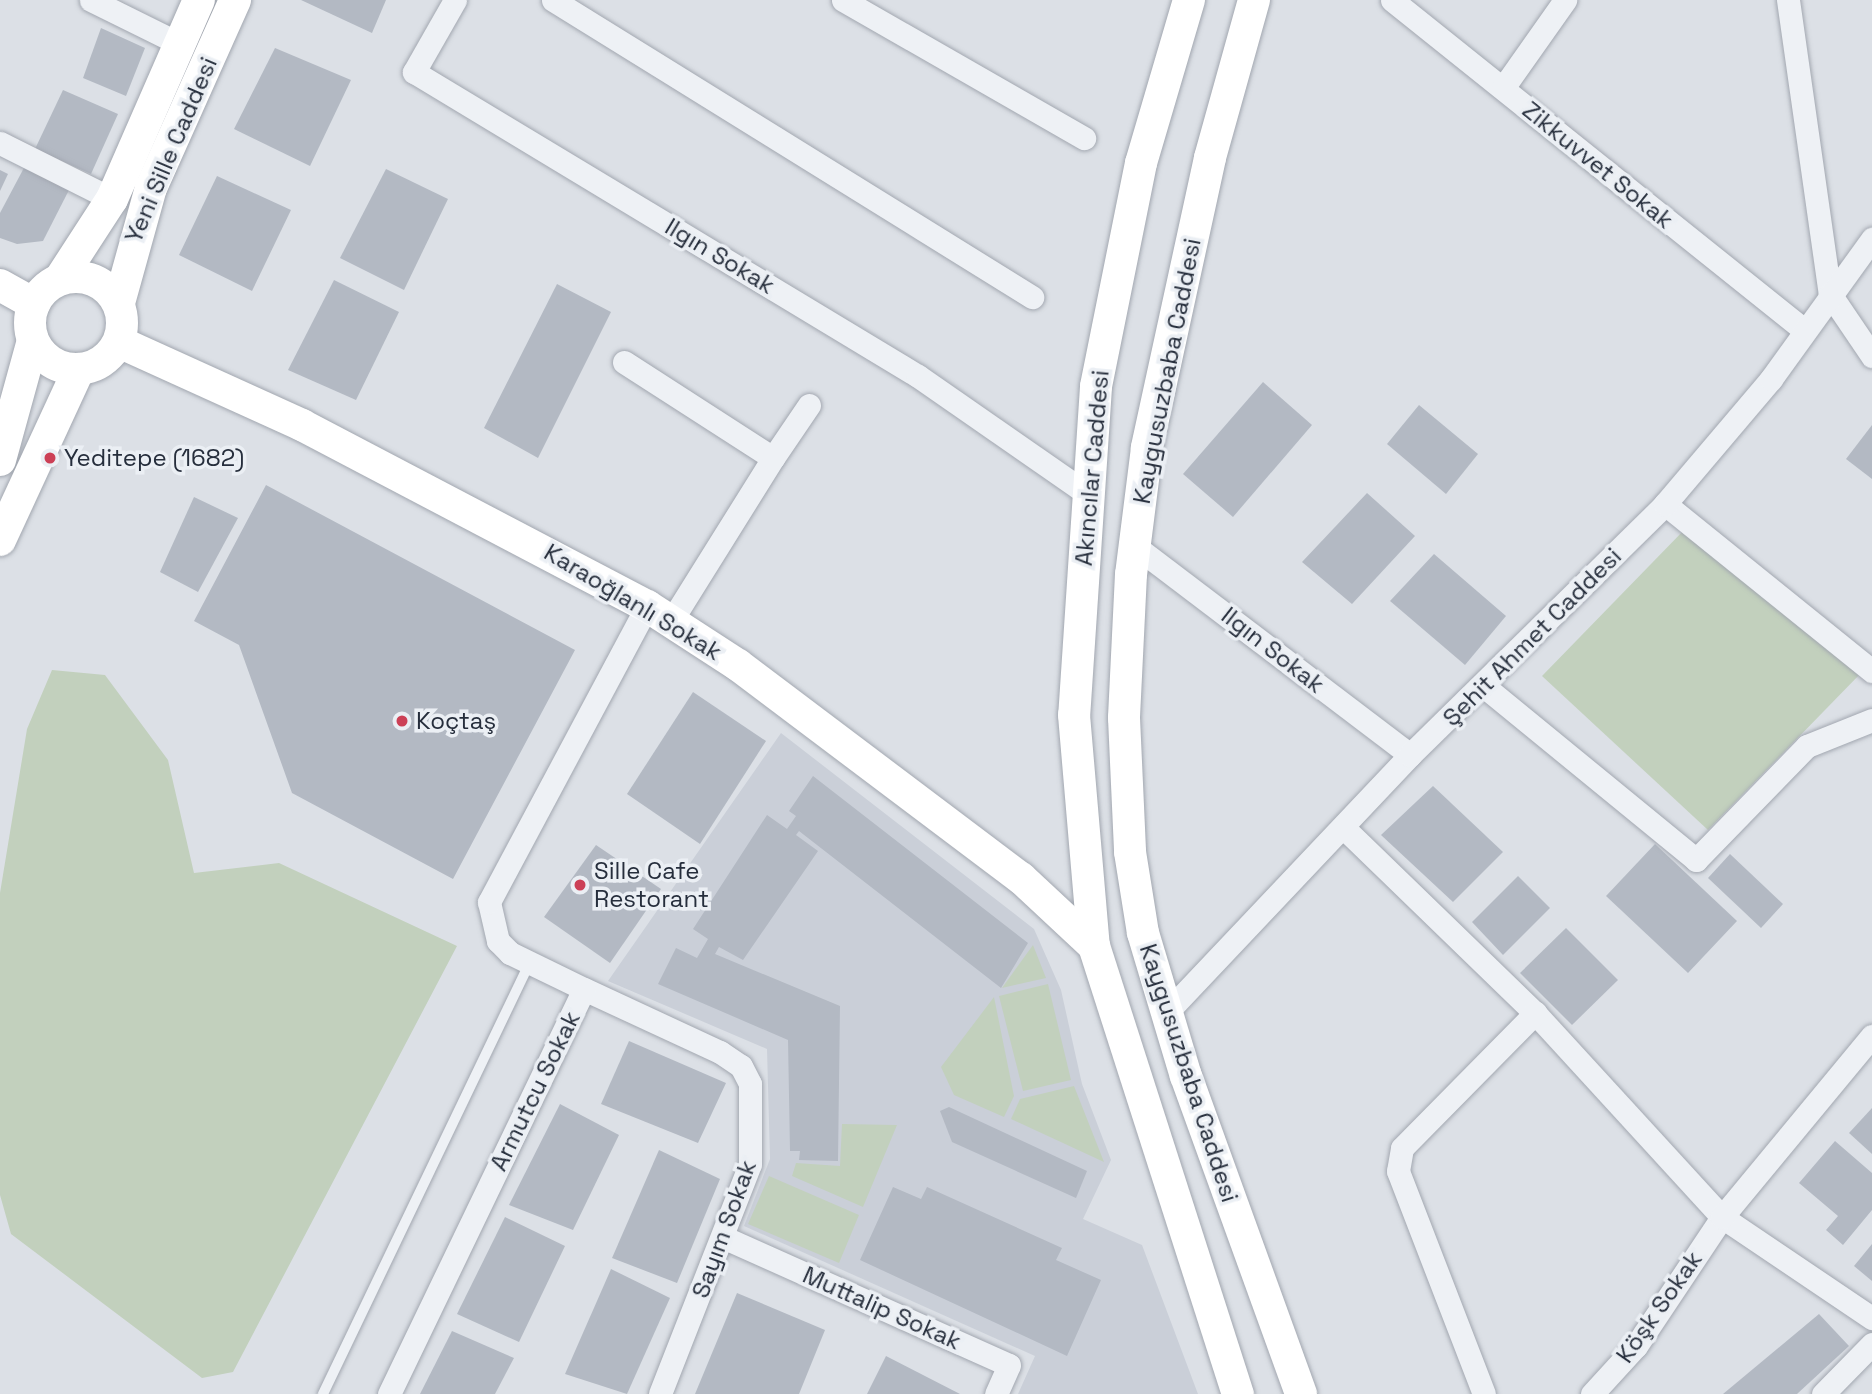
<!DOCTYPE html>
<html>
<head>
<meta charset="utf-8">
<style>
	body { margin:0 }
	#map { position:relative; width:1872px; height:1394px; overflow:hidden; background:#dce0e6; font-family:"Space Grotesk",sans-serif }
	div>[style] { position:absolute }
	.built>* { inset:0; background:#cacfd8 }
	.green>* { inset:0; background:#c2d0bd }
	.building>* { inset:0; background:#b3b9c3 }
	.roads { filter:drop-shadow(0 0 2px #a2a7b0) drop-shadow(0 0 2px #a2a7b0) }
	.lane>* { height:10px; margin:-5px; padding:0 5px; transform-origin:5px; border-radius:5px; background:#eef1f5 }
	.street>* { height:23px; margin:-11.5px; padding:0 11.5px; transform-origin:11.5px; border-radius:11.5px; background:#eef1f5 }
	.secondary>* { height:32px; margin:-16px; padding:0 16px; transform-origin:16px; border-radius:16px; background:#fff }
	.secondary>.ring { margin:-16px; padding:0; box-sizing:content-box; background:none; border:32px solid #fff; border-radius:50% }
	.dots>* { width:19px; height:19px; translate:-50% -50%; box-sizing:border-box; border:4px solid #ebeff4; border-radius:50% }
	span { translate:-50% -50%; white-space:nowrap; text-align:center; line-height:1.15; -webkit-text-stroke:7px #ebeff4; paint-order:stroke }
	.street-label { font-size:24px; color:#262e3c }
	.poi-label { font-size:24px; color:#262e3c }
	.left { translate:0 -50%; text-align:left }
</style>
</head>
<body>
<div id="map">
	<div class="built">
		<i style="clip-path:polygon(781px 733px,1034px 929px,1061px 990px,1082px 1084px,1111px 1160px,1083px 1219px,1142px 1245px,1198px 1394px,1018px 1394px,1035px 1356px,744px 1226px,770px 1159px,767px 1049px,608px 981px)"></i>
	</div>
	<div class="green">
		<i style="clip-path:polygon(1686px 528px,1862px 672px,1708px 830px,1542px 676px)"></i>
		<i style="clip-path:polygon(52px 670px,105px 675px,168px 760px,194px 873px,279px 863px,457px 946px,233px 1372px,202px 1378px,11px 1234px,0 1195px,0 893px,27px 729px)"></i>
		<i style="clip-path:polygon(1033px 945px,1046px 978px,1002px 988px)"></i>
		<i style="clip-path:polygon(1048px 984px,1071px 1080px,1023px 1091px,999px 996px)"></i>
		<i style="clip-path:polygon(994px 997px,1014px 1096px,1004px 1117px,954px 1095px,941px 1067px)"></i>
		<i style="clip-path:polygon(1074px 1086px,1104px 1162px,1011px 1119px,1020px 1099px)"></i>
		<i style="clip-path:polygon(842px 1124px,897px 1125px,863px 1207px,792px 1176px,796px 1163px,840px 1166px)"></i>
		<i style="clip-path:polygon(769px 1176px,859px 1215px,839px 1263px,748px 1224px)"></i>
	</div>
	<div class="building">
		<i style="clip-path:polygon(301px 0,386px 0,372px 33px)"></i>
		<i style="clip-path:polygon(101px 28px,145px 48px,126px 96px,83px 78px)"></i>
		<i style="clip-path:polygon(275px 48px,351px 80px,310px 166px,234px 129px)"></i>
		<i style="clip-path:polygon(63px 90px,118px 114px,91px 174px,35px 149px)"></i>
		<i style="clip-path:polygon(26px 164px,69px 190px,43px 241px,17px 244px,0 238px,0 213px)"></i>
		<i style="clip-path:polygon(386px 169px,448px 199px,404px 290px,340px 258px)"></i>
		<i style="clip-path:polygon(0 170px,8px 174px,0 191px)"></i>
		<i style="clip-path:polygon(217px 176px,291px 210px,252px 291px,179px 255px)"></i>
		<i style="clip-path:polygon(334px 280px,399px 312px,356px 400px,288px 370px)"></i>
		<i style="clip-path:polygon(557px 284px,611px 312px,538px 458px,484px 428px)"></i>
		<i style="clip-path:polygon(1263px 382px,1312px 425px,1233px 517px,1183px 474px)"></i>
		<i style="clip-path:polygon(1419px 405px,1478px 454px,1446px 494px,1387px 444px)"></i>
		<i style="clip-path:polygon(1872px 425px,1872px 479px,1846px 459px)"></i>
		<i style="clip-path:polygon(266px 485px,575px 650px,453px 879px,292px 793px,239px 645px,194px 621px)"></i>
		<i style="clip-path:polygon(1367px 493px,1415px 536px,1352px 604px,1302px 562px)"></i>
		<i style="clip-path:polygon(194px 497px,238px 518px,198px 592px,160px 572px)"></i>
		<i style="clip-path:polygon(1434px 554px,1506px 616px,1465px 665px,1390px 601px)"></i>
		<i style="clip-path:polygon(693px 692px,766px 741px,700px 844px,627px 794px)"></i>
		<i style="clip-path:polygon(813px 776px,1028px 943px,1001px 988px,799px 831px,796px 835px,818px 851px,743px 960px,719px 947px,715px 954px,840px 1006px,838px 1161px,799px 1160px,800px 1151px,790px 1151px,788px 1040px,658px 984px,676px 948px,697px 958px,708px 939px,693px 929px,767px 815px,787px 829px,796px 816px,789px 811px)"></i>
		<i style="clip-path:polygon(1433px 786px,1503px 852px,1453px 902px,1381px 835px)"></i>
		<i style="clip-path:polygon(1655px 844px,1737px 921px,1688px 973px,1606px 896px)"></i>
		<i style="clip-path:polygon(596px 845px,661px 889px,610px 963px,544px 917px)"></i>
		<i style="clip-path:polygon(1730px 854px,1783px 904px,1761px 928px,1708px 878px)"></i>
		<i style="clip-path:polygon(1518px 876px,1550px 908px,1503px 955px,1472px 922px)"></i>
		<i style="clip-path:polygon(1566px 928px,1618px 980px,1572px 1025px,1520px 973px)"></i>
		<i style="clip-path:polygon(629px 1041px,726px 1083px,698px 1143px,601px 1104px)"></i>
		<i style="clip-path:polygon(560px 1104px,619px 1135px,573px 1230px,509px 1205px)"></i>
		<i style="clip-path:polygon(949px 1107px,1087px 1171px,1076px 1198px,952px 1142px,940px 1111px)"></i>
		<i style="clip-path:polygon(1872px 1108px,1872px 1154px,1849px 1133px)"></i>
		<i style="clip-path:polygon(1835px 1141px,1872px 1173px,1872px 1210px,1843px 1245px,1826px 1230px,1838px 1216px,1799px 1183px)"></i>
		<i style="clip-path:polygon(659px 1150px,720px 1179px,677px 1283px,612px 1258px)"></i>
		<i style="clip-path:polygon(893px 1187px,921px 1199px,927px 1187px,1062px 1248px,1056px 1260px,1101px 1280px,1067px 1356px,860px 1260px)"></i>
		<i style="clip-path:polygon(505px 1217px,565px 1246px,519px 1342px,457px 1314px)"></i>
		<i style="clip-path:polygon(1872px 1244px,1872px 1281px,1854px 1266px)"></i>
		<i style="clip-path:polygon(611px 1269px,670px 1298px,627px 1394px,565px 1374px)"></i>
		<i style="clip-path:polygon(737px 1293px,825px 1330px,799px 1394px,695px 1394px)"></i>
		<i style="clip-path:polygon(1819px 1314px,1849px 1346px,1797px 1394px,1723px 1394px)"></i>
		<i style="clip-path:polygon(452px 1331px,514px 1358px,495px 1394px,420px 1394px)"></i>
		<i style="clip-path:polygon(886px 1356px,960px 1394px,867px 1394px)"></i>
	</div>
	<div class="roads">
		<div class="lane">
			<i style="left:323px;top:1394px;width:477px;rotate:-64.4deg"></i>
		</div>
		<div class="street">
			<i style="left:91px;top:0;width:99px;rotate:26.3deg"></i>
			<i style="left:455px;top:0;width:83px;rotate:119.7deg"></i>
			<i style="left:414px;top:72px;width:589px;rotate:31.1deg"></i>
			<i style="left:918px;top:376px;width:208px;rotate:34.8deg"></i>
			<i style="left:553px;top:0;width:564px;rotate:31.8deg"></i>
			<i style="left:843px;top:0;width:278px;rotate:29.8deg"></i>
			<i style="left:1392px;top:0;width:528px;rotate:38.69deg"></i>
			<i style="left:1788px;top:0;width:297px;rotate:81.9deg"></i>
			<i style="left:1830px;top:294px;width:75px;rotate:55.9deg"></i>
			<i style="left:1503px;top:88px;width:108px;rotate:-54.8deg"></i>
			<i style="left:0;top:143px;width:125px;rotate:26.6deg"></i>
			<i style="left:624px;top:362px;width:177px;rotate:32.8deg"></i>
			<i style="left:773px;top:458px;width:192px;rotate:122deg"></i>
			<i style="left:773px;top:458px;width:64px;rotate:-55.8deg"></i>
			<i style="left:1665px;top:504px;width:266px;rotate:38.9deg"></i>
			<i style="left:1135px;top:546px;width:345px;rotate:37.2deg"></i>
			<i style="left:1485px;top:687px;width:273px;rotate:39.3deg"></i>
			<i style="left:1696px;top:860px;width:159px;rotate:-45.8deg"></i>
			<i style="left:1807px;top:746px;width:70px;rotate:-21.8deg"></i>
			<i style="left:1346px;top:830px;width:263px;rotate:44.1deg"></i>
			<i style="left:1535px;top:1013px;width:277px;rotate:47.5deg"></i>
			<i style="left:1722px;top:1217px;width:181px;rotate:34deg"></i>
			<i style="left:584px;top:989px;width:150px;rotate:24.9deg"></i>
			<i style="left:720px;top:1052px;width:25px;rotate:34deg"></i>
			<i style="left:741px;top:1066px;width:20px;rotate:63deg"></i>
			<i style="left:750px;top:1084px;width:80px;rotate:90deg"></i>
			<i style="left:750px;top:1164px;width:247px;rotate:111.4deg"></i>
			<i style="left:1166px;top:1013px;width:355px;rotate:-46.6deg"></i>
			<i style="left:1410px;top:755px;width:358px;rotate:-44.5deg"></i>
			<i style="left:1665px;top:504px;width:164px;rotate:-49.7deg"></i>
			<i style="left:1771px;top:379px;width:173px;rotate:-54.2deg"></i>
			<i style="left:725px;top:1238px;width:311px;rotate:24.1deg"></i>
			<i style="left:1009px;top:1365px;width:32px;rotate:114deg"></i>
			<i style="left:389px;top:1394px;width:449px;rotate:-64.3deg"></i>
			<i style="left:584px;top:989px;width:82px;rotate:-154.1deg"></i>
			<i style="left:510px;top:953px;width:17px;rotate:-135deg"></i>
			<i style="left:498px;top:941px;width:40px;rotate:-103deg"></i>
			<i style="left:489px;top:902px;width:336px;rotate:-61.9deg"></i>
			<i style="left:1484px;top:1394px;width:239px;rotate:-111.1deg"></i>
			<i style="left:1398px;top:1171px;width:23px;rotate:-80deg"></i>
			<i style="left:1402px;top:1148px;width:190px;rotate:-45.4deg"></i>
			<i style="left:1592px;top:1394px;width:65px;rotate:-47.5deg"></i>
			<i style="left:1636px;top:1346px;width:155px;rotate:-56.3deg"></i>
			<i style="left:1722px;top:1217px;width:235px;rotate:-50.4deg"></i>
			<i style="left:1823px;top:1394px;width:70px;rotate:-45.6deg"></i>
		</div>
		<div class="secondary">
			<i style="left:1189px;top:0;width:170px;rotate:106.4deg"></i>
			<i style="left:1141px;top:163px;width:228px;rotate:101.4deg"></i>
			<i style="left:1096px;top:387px;width:329px;rotate:93.8deg"></i>
			<i style="left:1074px;top:715px;width:232px;rotate:85.1deg"></i>
			<i style="left:1094px;top:946px;width:471px;rotate:72.2deg"></i>
			<i style="left:1254px;top:0;width:164px;rotate:105.6deg"></i>
			<i style="left:1210px;top:158px;width:297px;rotate:102.3deg"></i>
			<i style="left:1147px;top:448px;width:127px;rotate:97.2deg"></i>
			<i style="left:1131px;top:574px;width:144px;rotate:92.8deg"></i>
			<i style="left:1124px;top:718px;width:134px;rotate:87.4deg"></i>
			<i style="left:1130px;top:852px;width:82px;rotate:80.9deg"></i>
			<i style="left:1143px;top:933px;width:149px;rotate:73.3deg"></i>
			<i style="left:1186px;top:1076px;width:338px;rotate:70.1deg"></i>
			<i class="ring" style="left:30px;top:277px;width:60px;height:60px"></i>
			<i style="left:60px;top:279px;width:95px;rotate:-57deg"></i>
			<i style="left:112px;top:199px;width:217px;rotate:-66.4deg"></i>
			<i style="left:0;top:285px;width:39px;rotate:29deg"></i>
			<i style="left:119px;top:303px;width:119px;rotate:-74.5deg"></i>
			<i style="left:151px;top:188px;width:206px;rotate:-65.9deg"></i>
			<i style="left:119px;top:342px;width:201px;rotate:24.4deg"></i>
			<i style="left:302px;top:425px;width:390px;rotate:27.7deg"></i>
			<i style="left:647px;top:606px;width:108px;rotate:33deg"></i>
			<i style="left:738px;top:665px;width:354px;rotate:37deg"></i>
			<i style="left:1021px;top:878px;width:100px;rotate:43deg"></i>
			<i style="left:0;top:460px;width:124px;rotate:-74.6deg"></i>
			<i style="left:0;top:540px;width:188px;rotate:-65.2deg"></i>
		</div>
	</div>
	<div class="dots">
		<i style="left:50px;top:458px;background:#cc4056"></i>
		<i style="left:402px;top:721px;background:#cc4056"></i>
		<i style="left:580px;top:885px;background:#cc4056"></i>
	</div>
	<div class="street-label">
		<span style="left:171px;top:150px;rotate:-67deg">Yeni Sille Caddesi</span>
		<span style="left:1598px;top:165px;rotate:39deg">Zikkuvvet Sokak</span>
		<span style="left:720px;top:256px;rotate:31deg">Ilgın Sokak</span>
		<span style="left:1167px;top:371px;rotate:-79deg">Kaygusuzbaba Caddesi</span>
		<span style="left:1092px;top:468px;rotate:-85deg">Akıncılar Caddesi</span>
		<span style="left:633px;top:602px;rotate:31deg">Karaoğlanlı Sokak</span>
		<span style="left:1532px;top:637px;rotate:-45deg">Şehit Ahmet Caddesi</span>
		<span style="left:1273px;top:650px;rotate:38deg">Ilgın Sokak</span>
		<span style="left:1189px;top:1073px;rotate:72deg">Kaygusuzbaba Caddesi</span>
		<span style="left:535px;top:1091px;rotate:-64deg">Armutcu Sokak</span>
		<span style="left:724px;top:1229px;rotate:-70deg">Sayım Sokak</span>
		<span style="left:1659px;top:1307px;rotate:-55deg">Köşk Sokak</span>
		<span style="left:882px;top:1308px;rotate:24deg">Muttalip Sokak</span>
	</div>
	<div class="poi-label">
		<span class="left" style="left:64px;top:458px">Yeditepe (1682)</span>
		<span class="left" style="left:416px;top:721px">Koçtaş</span>
		<span class="left" style="left:594px;top:885px">Sille Cafe<br>Restorant</span>
	</div>
</div>
</body>
</html>
